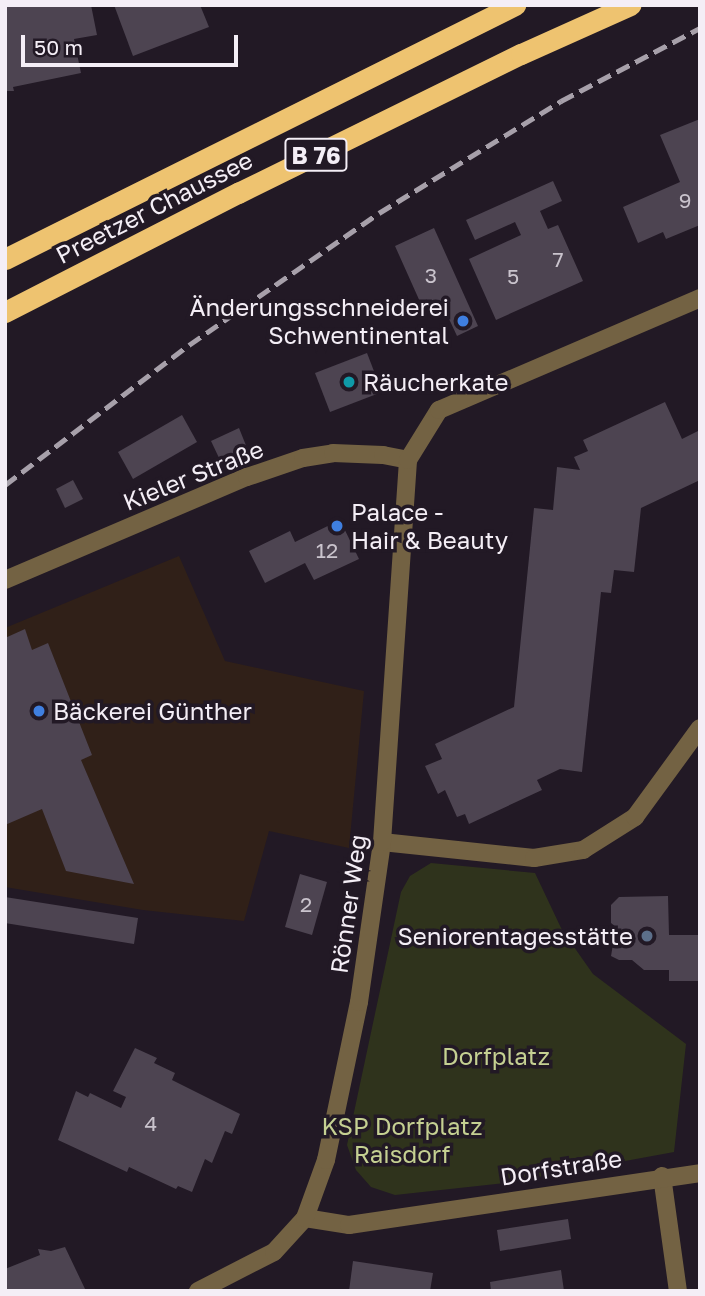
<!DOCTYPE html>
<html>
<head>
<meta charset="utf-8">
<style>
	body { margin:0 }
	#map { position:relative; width:705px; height:1296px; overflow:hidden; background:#221925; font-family:"Golos Text",sans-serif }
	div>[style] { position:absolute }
	.commercial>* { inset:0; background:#302018 }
	.green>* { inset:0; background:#2f331c }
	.building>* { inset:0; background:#4d4451 }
	.minor>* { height:18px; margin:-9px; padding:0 9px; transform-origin:9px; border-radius:9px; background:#736243 }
	.highway>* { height:21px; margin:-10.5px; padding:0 10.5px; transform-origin:10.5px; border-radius:10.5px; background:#eec370 }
	.rail>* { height:5px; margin-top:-2.5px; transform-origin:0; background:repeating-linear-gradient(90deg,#a7a0aa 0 14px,transparent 0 21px) }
	.dots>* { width:19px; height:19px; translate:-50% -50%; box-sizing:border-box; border:4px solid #221925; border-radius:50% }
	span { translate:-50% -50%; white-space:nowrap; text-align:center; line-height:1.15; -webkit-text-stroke:7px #221925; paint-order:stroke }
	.number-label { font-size:21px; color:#cac4cd }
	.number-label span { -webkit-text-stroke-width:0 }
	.shield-label span { padding:2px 5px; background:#221925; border:2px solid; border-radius:5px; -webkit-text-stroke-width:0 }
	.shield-label { font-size:23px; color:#f4eef6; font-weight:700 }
	.street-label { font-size:24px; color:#f4eef6 }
	.poi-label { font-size:24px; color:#f4eef6 }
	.right { translate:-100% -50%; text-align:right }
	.left { translate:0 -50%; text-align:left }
	.park-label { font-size:24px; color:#c5d092 }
	.frame { position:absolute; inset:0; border:7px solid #f4eef6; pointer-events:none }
	.scale { position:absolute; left:21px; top:35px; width:217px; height:32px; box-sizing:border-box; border:4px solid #f4eef6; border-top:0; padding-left:9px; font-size:21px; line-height:24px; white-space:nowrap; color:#f4eef6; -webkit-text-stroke:5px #221925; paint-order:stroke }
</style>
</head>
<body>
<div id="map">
	<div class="commercial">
		<i style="clip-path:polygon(179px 556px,225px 661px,364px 691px,349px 848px,269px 831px,244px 921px,143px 910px,5px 887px,5px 628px)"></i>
	</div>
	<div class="green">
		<i style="clip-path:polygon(431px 863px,535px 873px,562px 930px,593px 974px,686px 1044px,674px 1152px,505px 1183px,395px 1195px,371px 1187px,356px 1170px,347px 1145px,401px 892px,410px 876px)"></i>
	</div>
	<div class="building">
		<i style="clip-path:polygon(5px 5px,91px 5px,97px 35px,74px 39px,81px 73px,13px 87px,14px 91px,5px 91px)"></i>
		<i style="clip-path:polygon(114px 5px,200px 5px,209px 27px,133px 56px)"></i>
		<i style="clip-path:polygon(700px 119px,700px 225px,666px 239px,663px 232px,638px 243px,623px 207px,680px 182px,660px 135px)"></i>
		<i style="clip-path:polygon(553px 181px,562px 201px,540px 211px,548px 229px,558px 225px,583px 281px,496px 320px,469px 259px,521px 235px,515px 222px,475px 240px,466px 220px)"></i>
		<i style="clip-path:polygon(434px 228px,478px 326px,457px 336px,443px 306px,421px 304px,395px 246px)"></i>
		<i style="clip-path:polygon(367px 353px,382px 392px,330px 412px,315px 373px)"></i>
		<i style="clip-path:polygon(665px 402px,682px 439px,700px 430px,700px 480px,641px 508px,634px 572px,614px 570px,611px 593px,601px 592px,582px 772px,560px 769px,537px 780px,542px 790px,469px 824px,465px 814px,457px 817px,445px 790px,438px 794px,425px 766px,442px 759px,435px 744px,514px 707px,534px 508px,553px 510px,557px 467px,580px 470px,574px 457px,588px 451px,583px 440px)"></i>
		<i style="clip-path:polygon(182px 415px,197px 442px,133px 479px,118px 452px)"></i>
		<i style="clip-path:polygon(239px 428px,247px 448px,220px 460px,211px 441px)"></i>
		<i style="clip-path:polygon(73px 480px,83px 499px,65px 508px,56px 489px)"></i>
		<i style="clip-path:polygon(340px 520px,359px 559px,314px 580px,305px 563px,265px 583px,249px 551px,290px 531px,295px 542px)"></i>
		<i style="clip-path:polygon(25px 629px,32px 650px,48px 643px,92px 755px,81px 760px,134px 884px,66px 871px,42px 809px,5px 825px,5px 638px)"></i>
		<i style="clip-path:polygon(300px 874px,327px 882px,312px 935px,285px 927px)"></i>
		<i style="clip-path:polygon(668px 896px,669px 935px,700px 935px,700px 981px,669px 981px,669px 970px,644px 970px,632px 960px,619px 960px,611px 956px,616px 927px,611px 923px,611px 905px,619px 897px)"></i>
		<i style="clip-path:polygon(5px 897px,138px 918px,134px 944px,5px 923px)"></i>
		<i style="clip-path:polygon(135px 1048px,157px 1058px,154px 1063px,175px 1073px,172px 1080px,240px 1114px,232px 1134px,225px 1131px,212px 1163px,205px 1159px,192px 1192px,178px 1186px,176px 1189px,129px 1167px,127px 1172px,58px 1140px,76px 1091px,88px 1097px,90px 1093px,121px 1108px,126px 1097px,113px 1091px)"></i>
		<i style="clip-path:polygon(568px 1219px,571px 1239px,500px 1251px,497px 1230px)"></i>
		<i style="clip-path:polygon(65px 1247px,86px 1291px,5px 1291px,5px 1269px,40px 1255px,38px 1249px,51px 1251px)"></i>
		<i style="clip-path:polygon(353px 1261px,433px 1273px,430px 1291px,349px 1291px)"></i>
		<i style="clip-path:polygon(561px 1270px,564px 1291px,491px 1291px,490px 1282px)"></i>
	</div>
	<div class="minor">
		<i style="left:5px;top:580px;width:263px;rotate:-23.1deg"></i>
		<i style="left:247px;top:477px;width:59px;rotate:-18.7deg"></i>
		<i style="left:303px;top:458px;width:30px;rotate:-9deg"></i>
		<i style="left:333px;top:453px;width:50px;rotate:2.3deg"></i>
		<i style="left:383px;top:455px;width:25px;rotate:11deg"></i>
		<i style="left:382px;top:842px;width:153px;rotate:6deg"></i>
		<i style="left:534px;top:858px;width:50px;rotate:-9.3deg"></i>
		<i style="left:583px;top:850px;width:62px;rotate:-32.4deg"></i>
		<i style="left:635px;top:817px;width:110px;rotate:-53.9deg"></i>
		<i style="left:662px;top:1176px;width:116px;rotate:82.1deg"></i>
		<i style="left:305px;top:1218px;width:45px;rotate:9deg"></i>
		<i style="left:349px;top:1225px;width:355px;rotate:-8.4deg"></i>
		<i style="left:198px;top:1291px;width:85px;rotate:-27.2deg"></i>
		<i style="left:274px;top:1252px;width:46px;rotate:-47.6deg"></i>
		<i style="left:305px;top:1218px;width:62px;rotate:-70.1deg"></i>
		<i style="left:326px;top:1160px;width:161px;rotate:-78.2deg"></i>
		<i style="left:359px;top:1002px;width:162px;rotate:-81.8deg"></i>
		<i style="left:382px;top:842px;width:383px;rotate:-86.1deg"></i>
		<i style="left:408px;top:460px;width:59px;rotate:-58.2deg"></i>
		<i style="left:439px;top:410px;width:284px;rotate:-23.2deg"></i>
	</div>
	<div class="highway">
		<i style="left:5px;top:259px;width:570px;rotate:-26.48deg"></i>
		<i style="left:5px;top:312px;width:262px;rotate:-27.1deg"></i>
		<i style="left:238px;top:193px;width:315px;rotate:-26.2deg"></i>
		<i style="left:521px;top:54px;width:120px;rotate:-24.2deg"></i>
	</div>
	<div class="rail">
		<i style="left:5px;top:485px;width:231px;rotate:-37.3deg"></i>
		<i style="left:189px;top:345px;width:231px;rotate:-34.8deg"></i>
		<i style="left:379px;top:213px;width:214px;rotate:-31.6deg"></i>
		<i style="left:561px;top:101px;width:157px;rotate:-27.7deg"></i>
	</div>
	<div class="dots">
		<i style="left:463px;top:321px;background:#3f7fe0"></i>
		<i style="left:349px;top:382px;background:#0f9aa8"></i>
		<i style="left:337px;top:526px;background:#3f7fe0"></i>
		<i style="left:39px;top:711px;background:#3f7fe0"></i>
		<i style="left:647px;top:936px;background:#5c6f8a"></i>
	</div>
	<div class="number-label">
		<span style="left:685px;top:200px">9</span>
		<span style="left:558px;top:259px">7</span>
		<span style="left:431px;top:275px">3</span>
		<span style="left:513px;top:276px">5</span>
		<span style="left:327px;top:550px">12</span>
		<span style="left:306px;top:904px">2</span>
		<span style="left:151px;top:1123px">4</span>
	</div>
	<div class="shield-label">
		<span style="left:316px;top:155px">B 76</span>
	</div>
	<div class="street-label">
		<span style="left:154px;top:207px;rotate:-27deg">Preetzer Chaussee</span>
		<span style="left:193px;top:475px;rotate:-22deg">Kieler Straße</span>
		<span style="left:348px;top:904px;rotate:-82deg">Rönner Weg</span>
		<span style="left:561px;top:1167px;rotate:-9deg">Dorfstraße</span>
	</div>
	<div class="poi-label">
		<span class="right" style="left:449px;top:321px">Änderungsschneiderei<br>Schwentinental</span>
		<span class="left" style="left:363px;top:382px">Räucherkate</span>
		<span class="left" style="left:351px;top:526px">Palace -<br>Hair &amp; Beauty</span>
		<span class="left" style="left:53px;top:711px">Bäckerei Günther</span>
		<span class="right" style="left:633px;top:936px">Seniorentagesstätte</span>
	</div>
	<div class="park-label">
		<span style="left:496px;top:1056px">Dorfplatz</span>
		<span style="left:402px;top:1140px">KSP Dorfplatz<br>Raisdorf</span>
	</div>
	<div class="frame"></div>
	<div class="scale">50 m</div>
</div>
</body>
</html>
